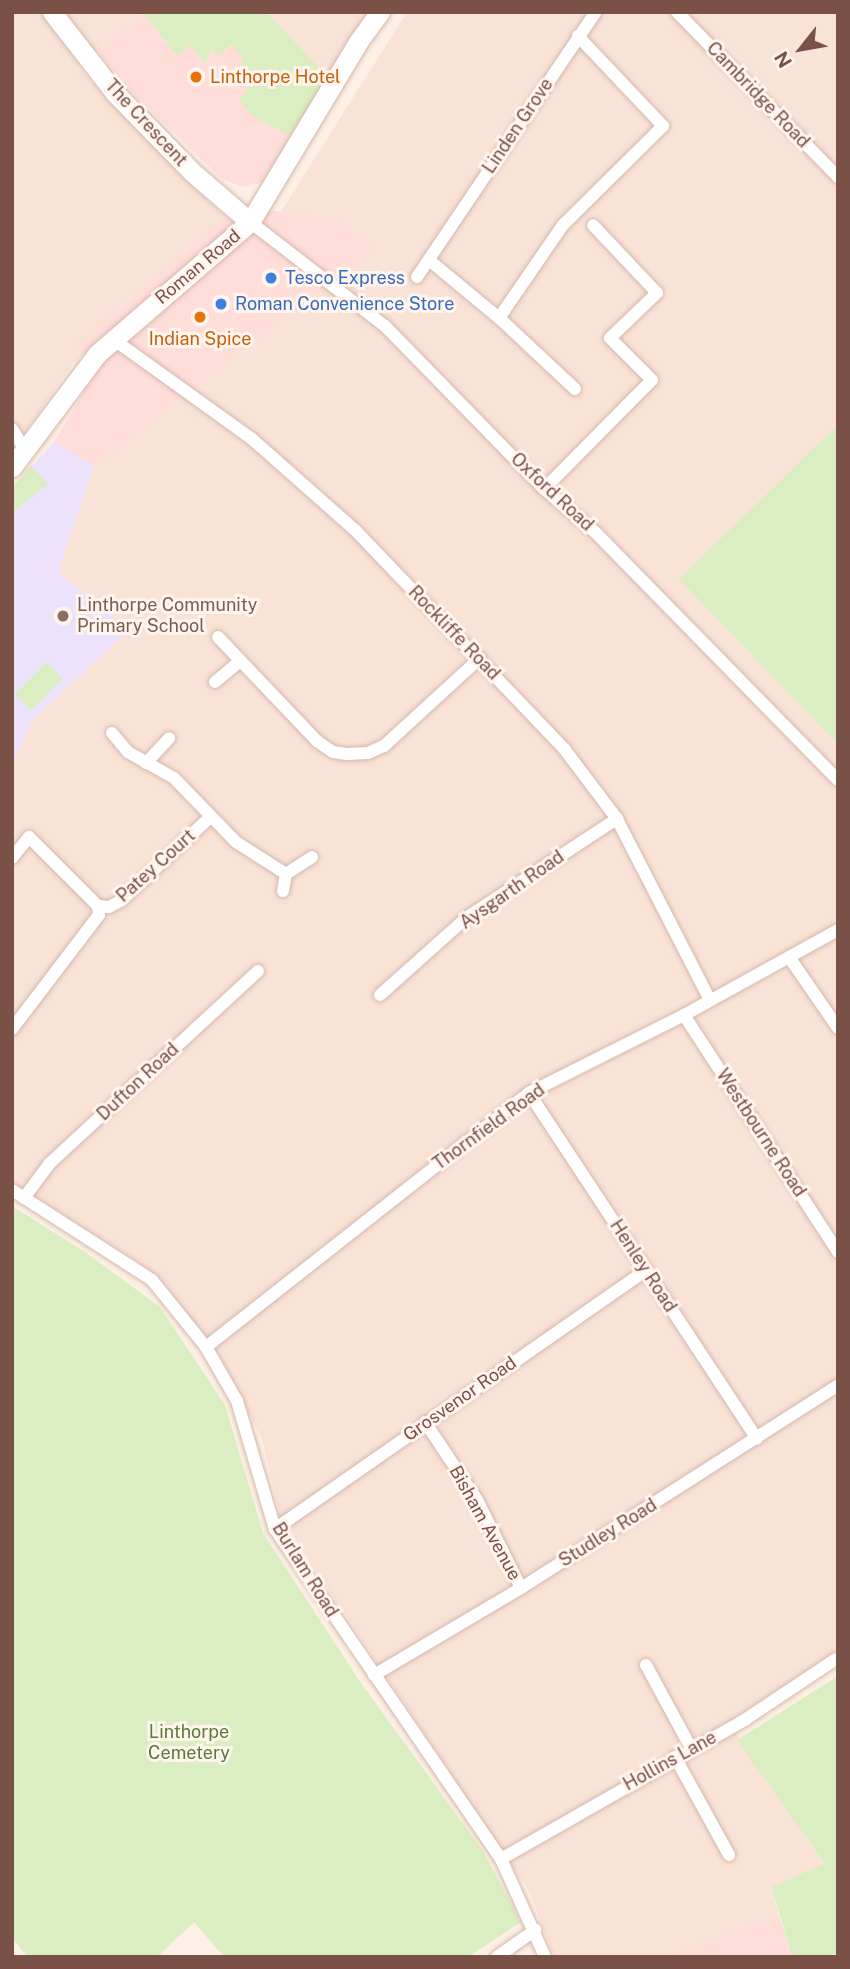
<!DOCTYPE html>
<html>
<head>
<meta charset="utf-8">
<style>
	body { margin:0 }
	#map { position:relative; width:850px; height:1969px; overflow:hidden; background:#fef0e5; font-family:"Public Sans",sans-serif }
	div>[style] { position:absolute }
	.residential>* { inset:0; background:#f9e3d6 }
	.commercial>* { inset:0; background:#ffddd9 }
	.education>* { inset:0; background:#ede2fb }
	.green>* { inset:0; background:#dbeec2 }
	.roads { filter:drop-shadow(0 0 2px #d4b8ac) drop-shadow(0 0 2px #d4b8ac) }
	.street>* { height:12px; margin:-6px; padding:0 6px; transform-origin:6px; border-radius:6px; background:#fff }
	.secondary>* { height:19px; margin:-9.5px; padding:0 9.5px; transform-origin:9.5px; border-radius:9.5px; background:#fff }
	.dots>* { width:19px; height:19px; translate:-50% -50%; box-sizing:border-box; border:4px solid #fff5ee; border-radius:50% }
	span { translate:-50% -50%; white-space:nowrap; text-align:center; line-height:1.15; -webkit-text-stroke:6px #fff5ee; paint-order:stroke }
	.food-label { font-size:18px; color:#c56008 }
	.left { translate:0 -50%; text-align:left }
	.street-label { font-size:18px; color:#7a5147 }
	.shop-label { font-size:18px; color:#366cbe }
	.education-label { font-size:18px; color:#785e54 }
	.park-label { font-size:18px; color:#597b3c }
	.frame { position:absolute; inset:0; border:14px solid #7a5147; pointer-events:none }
	.north { position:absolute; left:766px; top:14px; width:70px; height:70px; -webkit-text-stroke:5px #fff5ee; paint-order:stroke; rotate:239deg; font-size:19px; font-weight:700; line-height:28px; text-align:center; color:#7a5147 }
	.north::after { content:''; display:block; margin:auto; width:24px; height:32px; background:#7a5147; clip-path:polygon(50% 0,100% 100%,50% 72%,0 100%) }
</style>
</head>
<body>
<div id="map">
	<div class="residential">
		<i style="clip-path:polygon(12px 12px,148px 12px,78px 67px,143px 137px,235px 226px,73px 363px,12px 451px)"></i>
		<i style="clip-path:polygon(266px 12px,372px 12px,327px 76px)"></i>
		<i style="clip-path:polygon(407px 12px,838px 12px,838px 1651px,728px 1722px,825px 1865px,771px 1887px,779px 1916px,710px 1957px,554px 1957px,529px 1891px,280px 1516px,262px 1439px,216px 1351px,149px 1269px,12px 1182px,12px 767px,32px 721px,129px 630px,58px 572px,94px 466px,54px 442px,275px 221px)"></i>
	</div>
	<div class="commercial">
		<i style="clip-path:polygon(148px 12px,266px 12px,327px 76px,264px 182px,242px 187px,221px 178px,131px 91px,98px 51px)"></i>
		<i style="clip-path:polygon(240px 206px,336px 220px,374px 248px,94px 466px,54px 442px,99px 367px,76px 345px)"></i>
		<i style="clip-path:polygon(779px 1916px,793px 1957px,665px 1957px,778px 1916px)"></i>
	</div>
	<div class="education">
		<i style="clip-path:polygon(54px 442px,94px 466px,58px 572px,129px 630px,32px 721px,12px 767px,12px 488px)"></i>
	</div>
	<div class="green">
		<i style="clip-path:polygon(148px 12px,266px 12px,327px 76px,294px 137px,256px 119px,239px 100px,249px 86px,240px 75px,243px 58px,230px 44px,220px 55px,211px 51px,205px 64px,191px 45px,177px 56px,145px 15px)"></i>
		<i style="clip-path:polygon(838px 425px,838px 744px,679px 579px)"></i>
		<i style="clip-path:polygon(31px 466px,48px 484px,12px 513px,12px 488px)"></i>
		<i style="clip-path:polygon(47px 662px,63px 679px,31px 710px,15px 694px)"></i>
		<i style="clip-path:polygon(12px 1206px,85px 1252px,160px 1307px,225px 1405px,263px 1533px,361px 1683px,483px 1851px,521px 1922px,468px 1957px,224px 1957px,194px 1922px,157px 1957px,28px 1957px,12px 1938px)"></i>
		<i style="clip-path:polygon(838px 1676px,838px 1957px,793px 1957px,771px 1887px,825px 1864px,737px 1740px)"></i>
	</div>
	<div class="roads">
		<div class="street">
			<i style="left:677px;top:12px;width:231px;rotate:45.7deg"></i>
			<i style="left:250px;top:222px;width:170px;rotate:37.6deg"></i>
			<i style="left:385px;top:326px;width:228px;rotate:45.7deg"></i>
			<i style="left:544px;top:489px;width:68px;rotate:40.2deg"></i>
			<i style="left:596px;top:533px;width:346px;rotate:45.6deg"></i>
			<i style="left:429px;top:260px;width:91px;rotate:39.6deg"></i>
			<i style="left:417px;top:277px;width:320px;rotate:-56deg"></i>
			<i style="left:113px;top:339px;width:171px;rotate:35.7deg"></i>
			<i style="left:252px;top:439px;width:139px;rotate:41.5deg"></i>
			<i style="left:356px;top:531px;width:303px;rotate:46.3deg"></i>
			<i style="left:565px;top:750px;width:86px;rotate:53deg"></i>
			<i style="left:617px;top:819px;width:203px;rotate:62.8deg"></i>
			<i style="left:575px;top:389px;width:104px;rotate:-136.9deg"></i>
			<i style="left:499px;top:318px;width:113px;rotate:-55.5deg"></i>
			<i style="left:563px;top:225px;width:141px;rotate:-44.7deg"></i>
			<i style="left:663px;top:126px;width:124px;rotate:-133.4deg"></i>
			<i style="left:12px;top:429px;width:26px;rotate:58deg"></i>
			<i style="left:544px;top:489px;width:153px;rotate:-45.3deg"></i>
			<i style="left:652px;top:380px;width:59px;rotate:-135deg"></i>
			<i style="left:610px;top:338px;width:65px;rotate:-43.8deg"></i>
			<i style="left:657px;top:293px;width:93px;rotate:-133.3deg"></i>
			<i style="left:218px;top:637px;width:144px;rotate:46.4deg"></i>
			<i style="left:317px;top:741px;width:19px;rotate:35deg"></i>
			<i style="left:333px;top:752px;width:14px;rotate:8deg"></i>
			<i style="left:347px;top:754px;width:21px;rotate:-3deg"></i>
			<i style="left:368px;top:753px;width:17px;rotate:-24deg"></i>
			<i style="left:384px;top:746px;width:130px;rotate:-42.5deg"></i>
			<i style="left:215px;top:682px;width:33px;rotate:-40deg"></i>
			<i style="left:112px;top:733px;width:25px;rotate:50deg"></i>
			<i style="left:128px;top:752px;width:53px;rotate:29.5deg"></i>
			<i style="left:174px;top:778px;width:89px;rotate:45.9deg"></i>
			<i style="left:236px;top:842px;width:59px;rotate:32.6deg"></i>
			<i style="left:286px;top:874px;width:31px;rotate:-33deg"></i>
			<i style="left:146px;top:763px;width:34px;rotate:-47deg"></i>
			<i style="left:12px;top:858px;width:27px;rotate:-51deg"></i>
			<i style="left:29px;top:837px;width:98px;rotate:45deg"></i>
			<i style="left:283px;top:891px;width:17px;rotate:-80deg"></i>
			<i style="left:98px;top:906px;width:11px;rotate:5deg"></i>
			<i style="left:109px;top:907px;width:15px;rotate:-28deg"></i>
			<i style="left:122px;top:900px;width:121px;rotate:-43.3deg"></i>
			<i style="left:789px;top:957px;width:86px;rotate:55.4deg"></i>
			<i style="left:380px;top:995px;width:115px;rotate:-41.8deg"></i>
			<i style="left:466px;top:918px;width:181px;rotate:-33.3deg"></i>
			<i style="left:684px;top:1015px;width:283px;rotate:57deg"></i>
			<i style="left:12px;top:1029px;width:143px;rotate:-52.7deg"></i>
			<i style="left:99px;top:915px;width:9px;rotate:-96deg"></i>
			<i style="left:529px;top:1093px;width:414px;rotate:56.6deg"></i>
			<i style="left:12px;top:1190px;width:166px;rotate:32.7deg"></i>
			<i style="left:152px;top:1280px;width:86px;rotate:51.1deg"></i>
			<i style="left:206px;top:1347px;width:62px;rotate:60.1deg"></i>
			<i style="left:237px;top:1401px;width:134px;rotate:73.5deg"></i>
			<i style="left:275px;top:1529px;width:400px;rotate:55.6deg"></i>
			<i style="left:501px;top:1859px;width:107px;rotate:65.8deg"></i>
			<i style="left:24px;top:1198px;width:44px;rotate:-53.4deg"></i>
			<i style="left:50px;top:1163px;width:283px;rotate:-42.7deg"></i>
			<i style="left:206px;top:1347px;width:411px;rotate:-38.2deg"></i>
			<i style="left:529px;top:1093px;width:174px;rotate:-26.7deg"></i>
			<i style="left:684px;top:1015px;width:176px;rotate:-28.9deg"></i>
			<i style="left:425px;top:1422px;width:94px;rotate:56.3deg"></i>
			<i style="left:477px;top:1500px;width:98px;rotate:63.4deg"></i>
			<i style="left:275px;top:1529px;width:451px;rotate:-34.9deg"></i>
			<i style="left:646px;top:1665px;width:94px;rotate:61.5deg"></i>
			<i style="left:374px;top:1675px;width:171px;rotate:-30.6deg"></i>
			<i style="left:521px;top:1588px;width:376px;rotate:-32.6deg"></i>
			<i style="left:675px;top:1757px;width:112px;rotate:61.1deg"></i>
			<i style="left:501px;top:1859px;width:282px;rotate:-29.7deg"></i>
			<i style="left:746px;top:1719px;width:108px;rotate:-33.7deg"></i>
			<i style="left:497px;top:1957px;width:47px;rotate:-35.4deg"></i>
		</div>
		<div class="secondary">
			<i style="left:52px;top:12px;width:103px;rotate:52.1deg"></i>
			<i style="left:115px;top:93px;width:110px;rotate:45.7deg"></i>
			<i style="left:192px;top:172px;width:77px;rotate:40.8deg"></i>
			<i style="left:12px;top:467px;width:141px;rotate:-53deg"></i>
			<i style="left:97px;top:354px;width:202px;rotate:-40.8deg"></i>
			<i style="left:250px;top:222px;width:210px;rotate:-59deg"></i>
			<i style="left:358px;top:42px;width:37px;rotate:-54deg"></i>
		</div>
	</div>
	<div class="dots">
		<i style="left:196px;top:77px;background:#e8710a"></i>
		<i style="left:271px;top:278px;background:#3f7fe0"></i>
		<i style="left:221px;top:304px;background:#3f7fe0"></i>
		<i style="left:200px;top:317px;background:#e8710a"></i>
		<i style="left:63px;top:616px;background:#8d6e63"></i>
	</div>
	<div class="food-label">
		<span class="left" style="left:210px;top:77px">Linthorpe Hotel</span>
		<span style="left:200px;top:339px">Indian Spice</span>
	</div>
	<div class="street-label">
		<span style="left:758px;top:95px;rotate:46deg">Cambridge Road</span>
		<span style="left:146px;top:123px;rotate:47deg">The Crescent</span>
		<span style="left:518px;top:126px;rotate:-56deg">Linden Grove</span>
		<span style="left:198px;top:267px;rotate:-40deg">Roman Road</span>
		<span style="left:552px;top:492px;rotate:43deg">Oxford Road</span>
		<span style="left:454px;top:633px;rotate:46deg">Rockliffe Road</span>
		<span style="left:156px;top:866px;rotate:-42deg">Patey Court</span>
		<span style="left:512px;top:890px;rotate:-35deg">Aysgarth Road</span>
		<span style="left:138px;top:1082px;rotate:-43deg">Dufton Road</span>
		<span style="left:489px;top:1127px;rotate:-36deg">Thornfield Road</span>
		<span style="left:761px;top:1133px;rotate:57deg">Westbourne Road</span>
		<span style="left:643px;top:1266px;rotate:57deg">Henley Road</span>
		<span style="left:460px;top:1399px;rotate:-35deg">Grosvenor Road</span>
		<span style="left:485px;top:1523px;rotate:61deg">Bisham Avenue</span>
		<span style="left:608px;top:1533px;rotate:-32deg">Studley Road</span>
		<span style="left:305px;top:1570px;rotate:58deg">Burlam Road</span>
		<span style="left:670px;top:1761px;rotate:-29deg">Hollins Lane</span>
	</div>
	<div class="shop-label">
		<span class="left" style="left:285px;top:278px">Tesco Express</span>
		<span class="left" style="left:235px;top:304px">Roman Convenience Store</span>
	</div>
	<div class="education-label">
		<span class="left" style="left:77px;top:616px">Linthorpe Community<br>Primary School</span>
	</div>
	<div class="park-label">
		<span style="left:189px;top:1743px">Linthorpe<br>Cemetery</span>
	</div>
	<div class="frame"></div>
	<div class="north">N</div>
</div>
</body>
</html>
